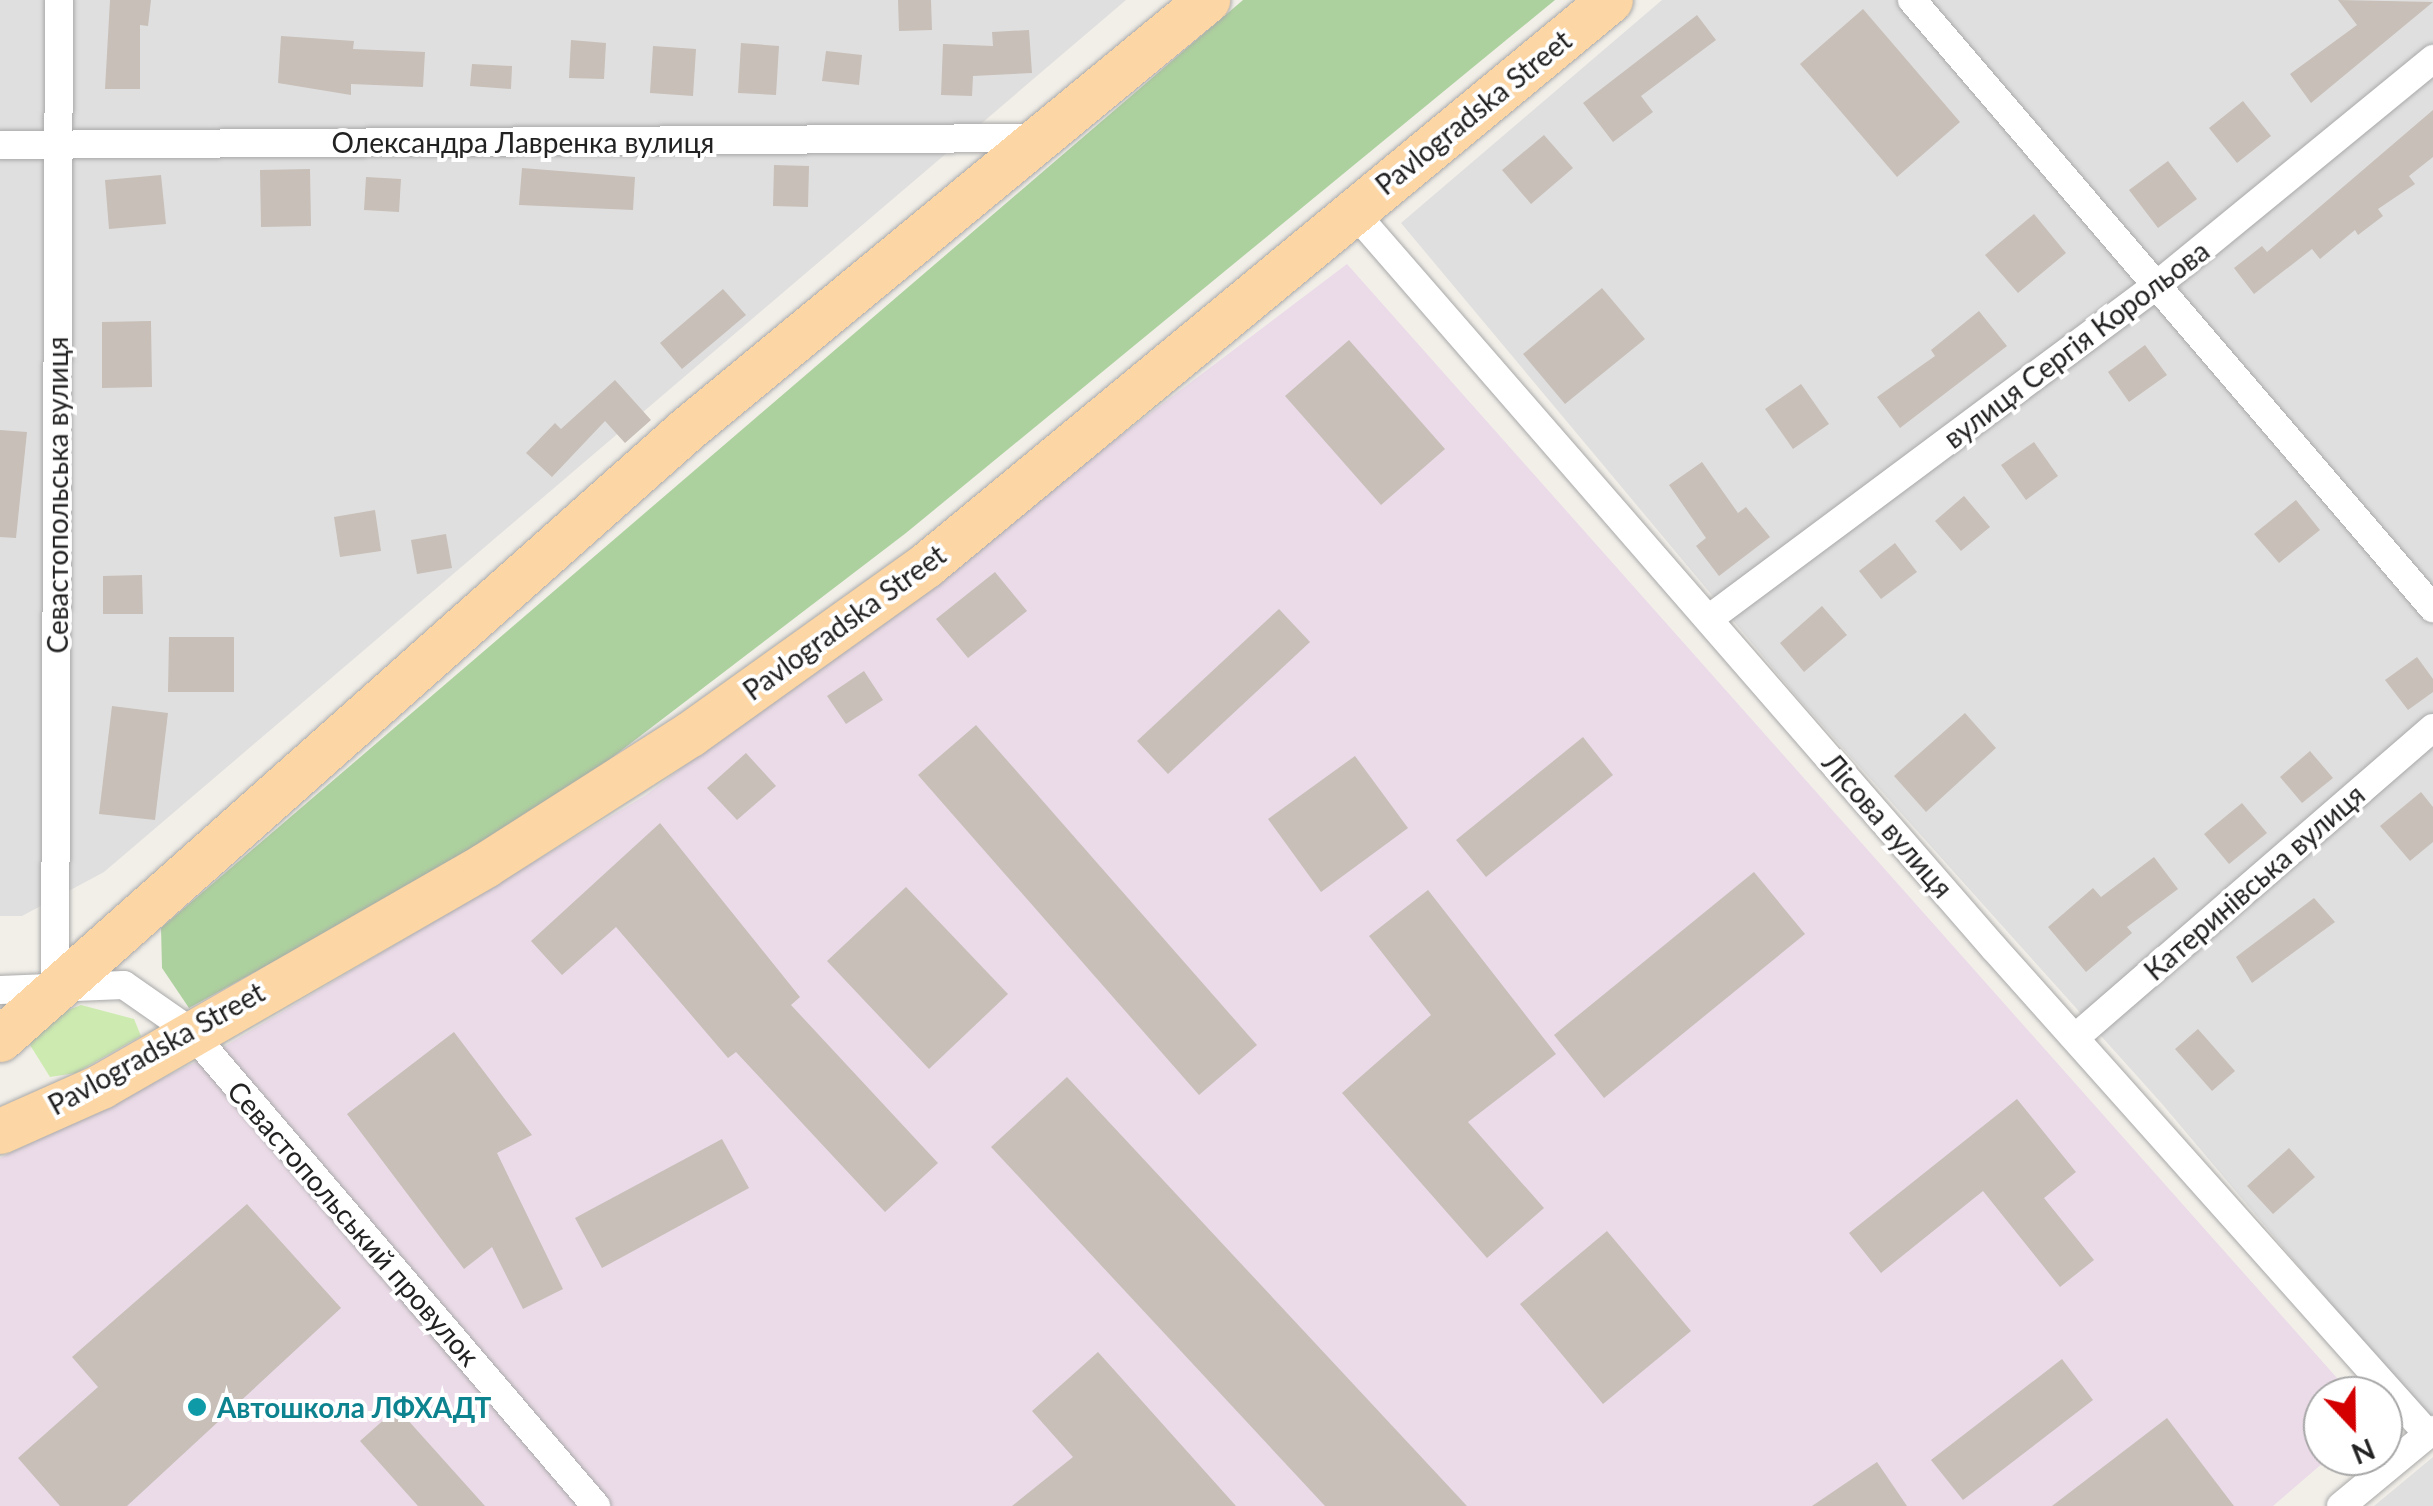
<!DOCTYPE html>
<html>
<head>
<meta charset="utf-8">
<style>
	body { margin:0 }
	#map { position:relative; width:2433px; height:1506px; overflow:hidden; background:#f2efe9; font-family:Lato,sans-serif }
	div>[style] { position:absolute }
	.residential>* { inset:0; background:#e0dfdf }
	.industrial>* { inset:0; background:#ebdbe8 }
	.grass>* { inset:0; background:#cdebb0 }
	.forest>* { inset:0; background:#add19e }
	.building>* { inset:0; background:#c7bfb8 }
	.roads { filter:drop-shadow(0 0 2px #a9a9a9) drop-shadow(0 0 2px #a9a9a9) }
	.minor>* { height:28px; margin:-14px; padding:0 14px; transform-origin:14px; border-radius:14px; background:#fff }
	.primary>* { height:45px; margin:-22.5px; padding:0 22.5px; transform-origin:22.5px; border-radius:22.5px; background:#fcd6a4 }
	.dots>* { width:28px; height:28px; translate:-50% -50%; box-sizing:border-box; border:5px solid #fff; border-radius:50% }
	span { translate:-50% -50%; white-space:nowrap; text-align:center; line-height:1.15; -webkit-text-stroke:8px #fff; paint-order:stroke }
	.street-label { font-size:28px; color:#222 }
	.culture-label { font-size:28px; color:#0d838f; font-weight:700 }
	.left { translate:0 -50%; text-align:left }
	.north { position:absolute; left:2303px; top:1376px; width:100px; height:100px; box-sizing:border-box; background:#fff; border:2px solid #a7a7a7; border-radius:50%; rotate:158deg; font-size:28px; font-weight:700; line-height:40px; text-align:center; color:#222 }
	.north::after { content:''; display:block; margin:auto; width:35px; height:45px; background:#d40000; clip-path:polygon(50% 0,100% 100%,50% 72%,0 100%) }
</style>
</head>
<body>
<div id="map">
	<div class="residential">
		<i style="clip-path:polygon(0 0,1126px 0,104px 872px,22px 916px,0 916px)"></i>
		<i style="clip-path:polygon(1662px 0,2433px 0,2433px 1425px,2163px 1105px,1797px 697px,1401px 223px)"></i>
		<i style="clip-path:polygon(2433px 1457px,2433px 1506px,2374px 1506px)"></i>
	</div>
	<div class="industrial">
		<i style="clip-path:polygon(1347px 264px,2353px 1396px,2323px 1396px,2323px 1456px,2331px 1456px,2273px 1506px,0 1506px,0 1158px,210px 1055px,646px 795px)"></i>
	</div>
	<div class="grass">
		<i style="clip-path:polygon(81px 1005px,134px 1019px,141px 1036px,76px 1073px,50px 1077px,30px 1045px,41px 1021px)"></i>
	</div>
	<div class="forest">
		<i style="clip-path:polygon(1243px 0,1555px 0,906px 533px,525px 824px,189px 1008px,162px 968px,161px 928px)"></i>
	</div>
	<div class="building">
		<i style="clip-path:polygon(110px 0,151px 0,148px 26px,140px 25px,140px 89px,105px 89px)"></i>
		<i style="clip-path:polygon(898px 0,931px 0,932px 30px,899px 31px)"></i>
		<i style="clip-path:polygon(2338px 0,2433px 2px,2311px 103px,2290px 74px,2357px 25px)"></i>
		<i style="clip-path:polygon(1863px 9px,1960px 122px,1897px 177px,1800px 64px)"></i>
		<i style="clip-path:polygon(1697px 15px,1716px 40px,1641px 96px,1653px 112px,1613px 142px,1583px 103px)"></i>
		<i style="clip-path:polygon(1029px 30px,1032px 73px,973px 76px,972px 96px,941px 95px,943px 44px,993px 46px,992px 32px)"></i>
		<i style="clip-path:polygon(281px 36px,354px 41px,353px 49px,425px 52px,423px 87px,351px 84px,351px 95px,278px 83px)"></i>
		<i style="clip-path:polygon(571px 40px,606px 43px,604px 79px,569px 78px)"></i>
		<i style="clip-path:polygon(741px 43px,779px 46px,776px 95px,738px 93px)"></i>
		<i style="clip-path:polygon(653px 46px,696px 49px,693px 96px,650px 93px)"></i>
		<i style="clip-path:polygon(826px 51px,862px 55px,859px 85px,822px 81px)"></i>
		<i style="clip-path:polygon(472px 64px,512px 66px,511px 89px,470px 86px)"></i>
		<i style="clip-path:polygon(2243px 101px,2271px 136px,2237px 163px,2209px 128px)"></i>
		<i style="clip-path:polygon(2433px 110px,2433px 157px,2409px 176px,2415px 184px,2378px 209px,2383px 216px,2358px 235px,2355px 230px,2320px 259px,2312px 249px,2254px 294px,2234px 268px,2262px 246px,2267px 252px)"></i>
		<i style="clip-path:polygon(1544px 135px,1573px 168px,1531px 204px,1502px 170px)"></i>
		<i style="clip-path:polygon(2168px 161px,2197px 199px,2158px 228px,2129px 190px)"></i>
		<i style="clip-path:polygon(774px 165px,809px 166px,808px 207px,773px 206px)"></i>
		<i style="clip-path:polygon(522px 168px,635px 177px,633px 210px,519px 205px)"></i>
		<i style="clip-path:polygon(310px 169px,311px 226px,261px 227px,260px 170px)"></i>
		<i style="clip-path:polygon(161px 175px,166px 224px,109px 229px,105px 180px)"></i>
		<i style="clip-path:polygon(366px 177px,401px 179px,399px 212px,364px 210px)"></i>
		<i style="clip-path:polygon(2034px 214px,2066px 253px,2018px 293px,1985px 255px)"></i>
		<i style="clip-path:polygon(1602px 288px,1645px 339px,1565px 404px,1523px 354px)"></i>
		<i style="clip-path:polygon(723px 289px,746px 315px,682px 369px,660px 343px)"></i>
		<i style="clip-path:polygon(1979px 311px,2007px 346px,1900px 428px,1877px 397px,1935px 356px,1931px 350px)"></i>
		<i style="clip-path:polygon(151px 321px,152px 387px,102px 388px,102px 322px)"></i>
		<i style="clip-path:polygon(1349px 340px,1445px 449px,1381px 505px,1285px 396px)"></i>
		<i style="clip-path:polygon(2145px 345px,2167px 375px,2129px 402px,2108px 372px)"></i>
		<i style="clip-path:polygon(615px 380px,651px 420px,625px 443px,605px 421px,552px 477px,526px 453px,555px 423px,561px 429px)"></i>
		<i style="clip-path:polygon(1801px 384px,1829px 424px,1793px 449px,1765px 409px)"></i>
		<i style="clip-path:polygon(0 430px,27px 432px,16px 538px,0 537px)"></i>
		<i style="clip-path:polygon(2034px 442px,2058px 476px,2026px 500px,2001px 465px)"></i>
		<i style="clip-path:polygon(1702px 462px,1738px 513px,1746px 507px,1770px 537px,1719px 576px,1696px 546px,1706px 538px,1669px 485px)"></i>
		<i style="clip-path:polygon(1964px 496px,1990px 527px,1961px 551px,1935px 521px)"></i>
		<i style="clip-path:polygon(2296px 500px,2320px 530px,2279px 563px,2254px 534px)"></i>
		<i style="clip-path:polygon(375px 510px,381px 551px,340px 557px,334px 517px)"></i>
		<i style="clip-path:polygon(446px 534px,452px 568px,417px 574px,411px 540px)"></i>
		<i style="clip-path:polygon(1895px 543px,1917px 572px,1881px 599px,1859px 571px)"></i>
		<i style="clip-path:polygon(995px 572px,1027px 611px,968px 658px,936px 619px)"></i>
		<i style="clip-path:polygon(142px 575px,143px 614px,103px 614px,103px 576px)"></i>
		<i style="clip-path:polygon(1822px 606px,1847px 635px,1804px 672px,1780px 643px)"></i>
		<i style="clip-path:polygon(1279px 609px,1310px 642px,1168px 774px,1137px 741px)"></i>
		<i style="clip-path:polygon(169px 637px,234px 637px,234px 692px,168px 692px)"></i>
		<i style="clip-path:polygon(2417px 657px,2433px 679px,2433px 692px,2408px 710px,2385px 680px)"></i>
		<i style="clip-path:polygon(864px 671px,883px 700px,846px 724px,827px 696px)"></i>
		<i style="clip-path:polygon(112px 706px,168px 713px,155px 820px,99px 814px)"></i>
		<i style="clip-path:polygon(1965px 713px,1996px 748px,1926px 812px,1894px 776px)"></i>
		<i style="clip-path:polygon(976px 725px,1257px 1045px,1199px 1095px,918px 775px)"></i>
		<i style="clip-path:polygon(1583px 737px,1613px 775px,1486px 877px,1456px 840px)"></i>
		<i style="clip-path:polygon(2310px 751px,2333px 778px,2302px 803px,2280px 777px)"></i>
		<i style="clip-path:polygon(746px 753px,776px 786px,737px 820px,707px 788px)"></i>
		<i style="clip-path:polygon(1355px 756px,1408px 828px,1321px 892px,1268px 819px)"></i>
		<i style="clip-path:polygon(2421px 792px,2433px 807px,2433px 842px,2410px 861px,2380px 826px)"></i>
		<i style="clip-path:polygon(2242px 803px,2267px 833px,2229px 864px,2204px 834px)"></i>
		<i style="clip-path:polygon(660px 823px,800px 997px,791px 1005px,938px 1163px,885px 1212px,736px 1052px,728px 1058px,616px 927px,562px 975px,531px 941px)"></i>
		<i style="clip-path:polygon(2154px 857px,2178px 889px,2127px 927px,2132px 933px,2086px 972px,2048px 927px,2093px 888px,2101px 897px)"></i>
		<i style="clip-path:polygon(1754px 872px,1805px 934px,1604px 1098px,1554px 1035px)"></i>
		<i style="clip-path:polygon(906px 887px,1008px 994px,929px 1069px,827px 961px)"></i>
		<i style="clip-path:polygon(1428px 890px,1556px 1054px,1468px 1122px,1544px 1208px,1487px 1258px,1342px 1093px,1431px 1015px,1369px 936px)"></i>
		<i style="clip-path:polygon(2314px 898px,2335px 922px,2252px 983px,2236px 957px)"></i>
		<i style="clip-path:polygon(2198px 1029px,2235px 1071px,2212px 1091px,2175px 1049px)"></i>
		<i style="clip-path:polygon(454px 1032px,532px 1135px,497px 1153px,563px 1289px,523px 1309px,492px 1247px,464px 1269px,347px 1114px)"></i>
		<i style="clip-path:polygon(1067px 1077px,1467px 1506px,1325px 1506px,991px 1147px)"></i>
		<i style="clip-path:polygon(2017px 1099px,2076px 1172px,2044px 1198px,2094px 1260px,2060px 1287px,1983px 1191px,1881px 1273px,1849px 1233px)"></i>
		<i style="clip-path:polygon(722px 1139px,749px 1188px,602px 1268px,575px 1218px)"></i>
		<i style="clip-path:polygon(2289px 1148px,2315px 1177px,2273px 1214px,2247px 1186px)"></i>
		<i style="clip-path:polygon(247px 1204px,341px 1308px,127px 1506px,60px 1506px,18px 1458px,98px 1387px,72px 1357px)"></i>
		<i style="clip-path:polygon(1607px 1231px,1691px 1331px,1603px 1404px,1520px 1304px)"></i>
		<i style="clip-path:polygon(1098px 1352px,1236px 1506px,1012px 1506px,1073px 1457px,1032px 1411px)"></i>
		<i style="clip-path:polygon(2062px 1359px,2093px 1400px,1963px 1500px,1931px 1460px)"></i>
		<i style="clip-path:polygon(397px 1408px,485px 1506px,418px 1506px,360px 1441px)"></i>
		<i style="clip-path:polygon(2167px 1418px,2234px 1506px,2052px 1506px)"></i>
		<i style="clip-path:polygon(1877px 1462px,1907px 1506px,1812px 1506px)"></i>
	</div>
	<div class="roads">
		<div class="minor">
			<i style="left:1912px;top:0;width:801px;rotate:49.41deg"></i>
			<i style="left:0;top:145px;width:1039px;rotate:-0.39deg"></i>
			<i style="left:1353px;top:211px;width:977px;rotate:48.99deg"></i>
			<i style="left:1994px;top:948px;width:652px;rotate:48.24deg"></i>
			<i style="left:1710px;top:618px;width:557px;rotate:-36.68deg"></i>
			<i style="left:2157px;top:285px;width:357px;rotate:-39.3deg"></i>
			<i style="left:0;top:990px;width:124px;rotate:-2.3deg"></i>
			<i style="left:124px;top:985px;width:80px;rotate:34.9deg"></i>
			<i style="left:190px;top:1031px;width:625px;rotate:49.48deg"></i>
			<i style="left:55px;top:991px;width:991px;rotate:-89.77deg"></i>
			<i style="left:2076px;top:1037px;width:472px;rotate:-40.9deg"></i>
			<i style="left:2341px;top:1506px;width:119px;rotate:-39.6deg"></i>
		</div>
		<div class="primary">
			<i style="left:0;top:1039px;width:920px;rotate:-41.61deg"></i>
			<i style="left:688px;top:428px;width:673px;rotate:-39.51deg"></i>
			<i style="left:0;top:1131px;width:111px;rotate:-24deg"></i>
			<i style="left:101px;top:1086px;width:443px;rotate:-29.9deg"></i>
			<i style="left:485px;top:865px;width:243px;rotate:-32.6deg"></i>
			<i style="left:690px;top:734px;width:290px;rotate:-35.6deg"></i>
			<i style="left:926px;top:565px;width:887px;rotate:-39.56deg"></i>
		</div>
	</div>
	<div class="dots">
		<i style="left:197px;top:1407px;background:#0f9aa8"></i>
	</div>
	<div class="street-label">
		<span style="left:1473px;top:112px;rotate:-39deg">Pavlogradska Street</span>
		<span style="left:523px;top:142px">Олександра Лавренка вулиця</span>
		<span style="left:2076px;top:344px;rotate:-37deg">вулиця Сергія Корольова</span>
		<span style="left:57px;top:495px;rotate:-90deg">Севастопольська вулиця</span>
		<span style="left:844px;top:622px;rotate:-36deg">Pavlogradska Street</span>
		<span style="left:1888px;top:825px;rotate:49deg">Лісова вулиця</span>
		<span style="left:2254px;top:882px;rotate:-41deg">Катеринівська вулиця</span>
		<span style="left:156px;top:1048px;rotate:-29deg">Pavlogradska Street</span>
		<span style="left:354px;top:1223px;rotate:49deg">Севастопольський провулок</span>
	</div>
	<div class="culture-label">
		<span class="left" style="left:217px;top:1407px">Автошкола ЛФХАДТ</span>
	</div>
	<div class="north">N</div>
</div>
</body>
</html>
